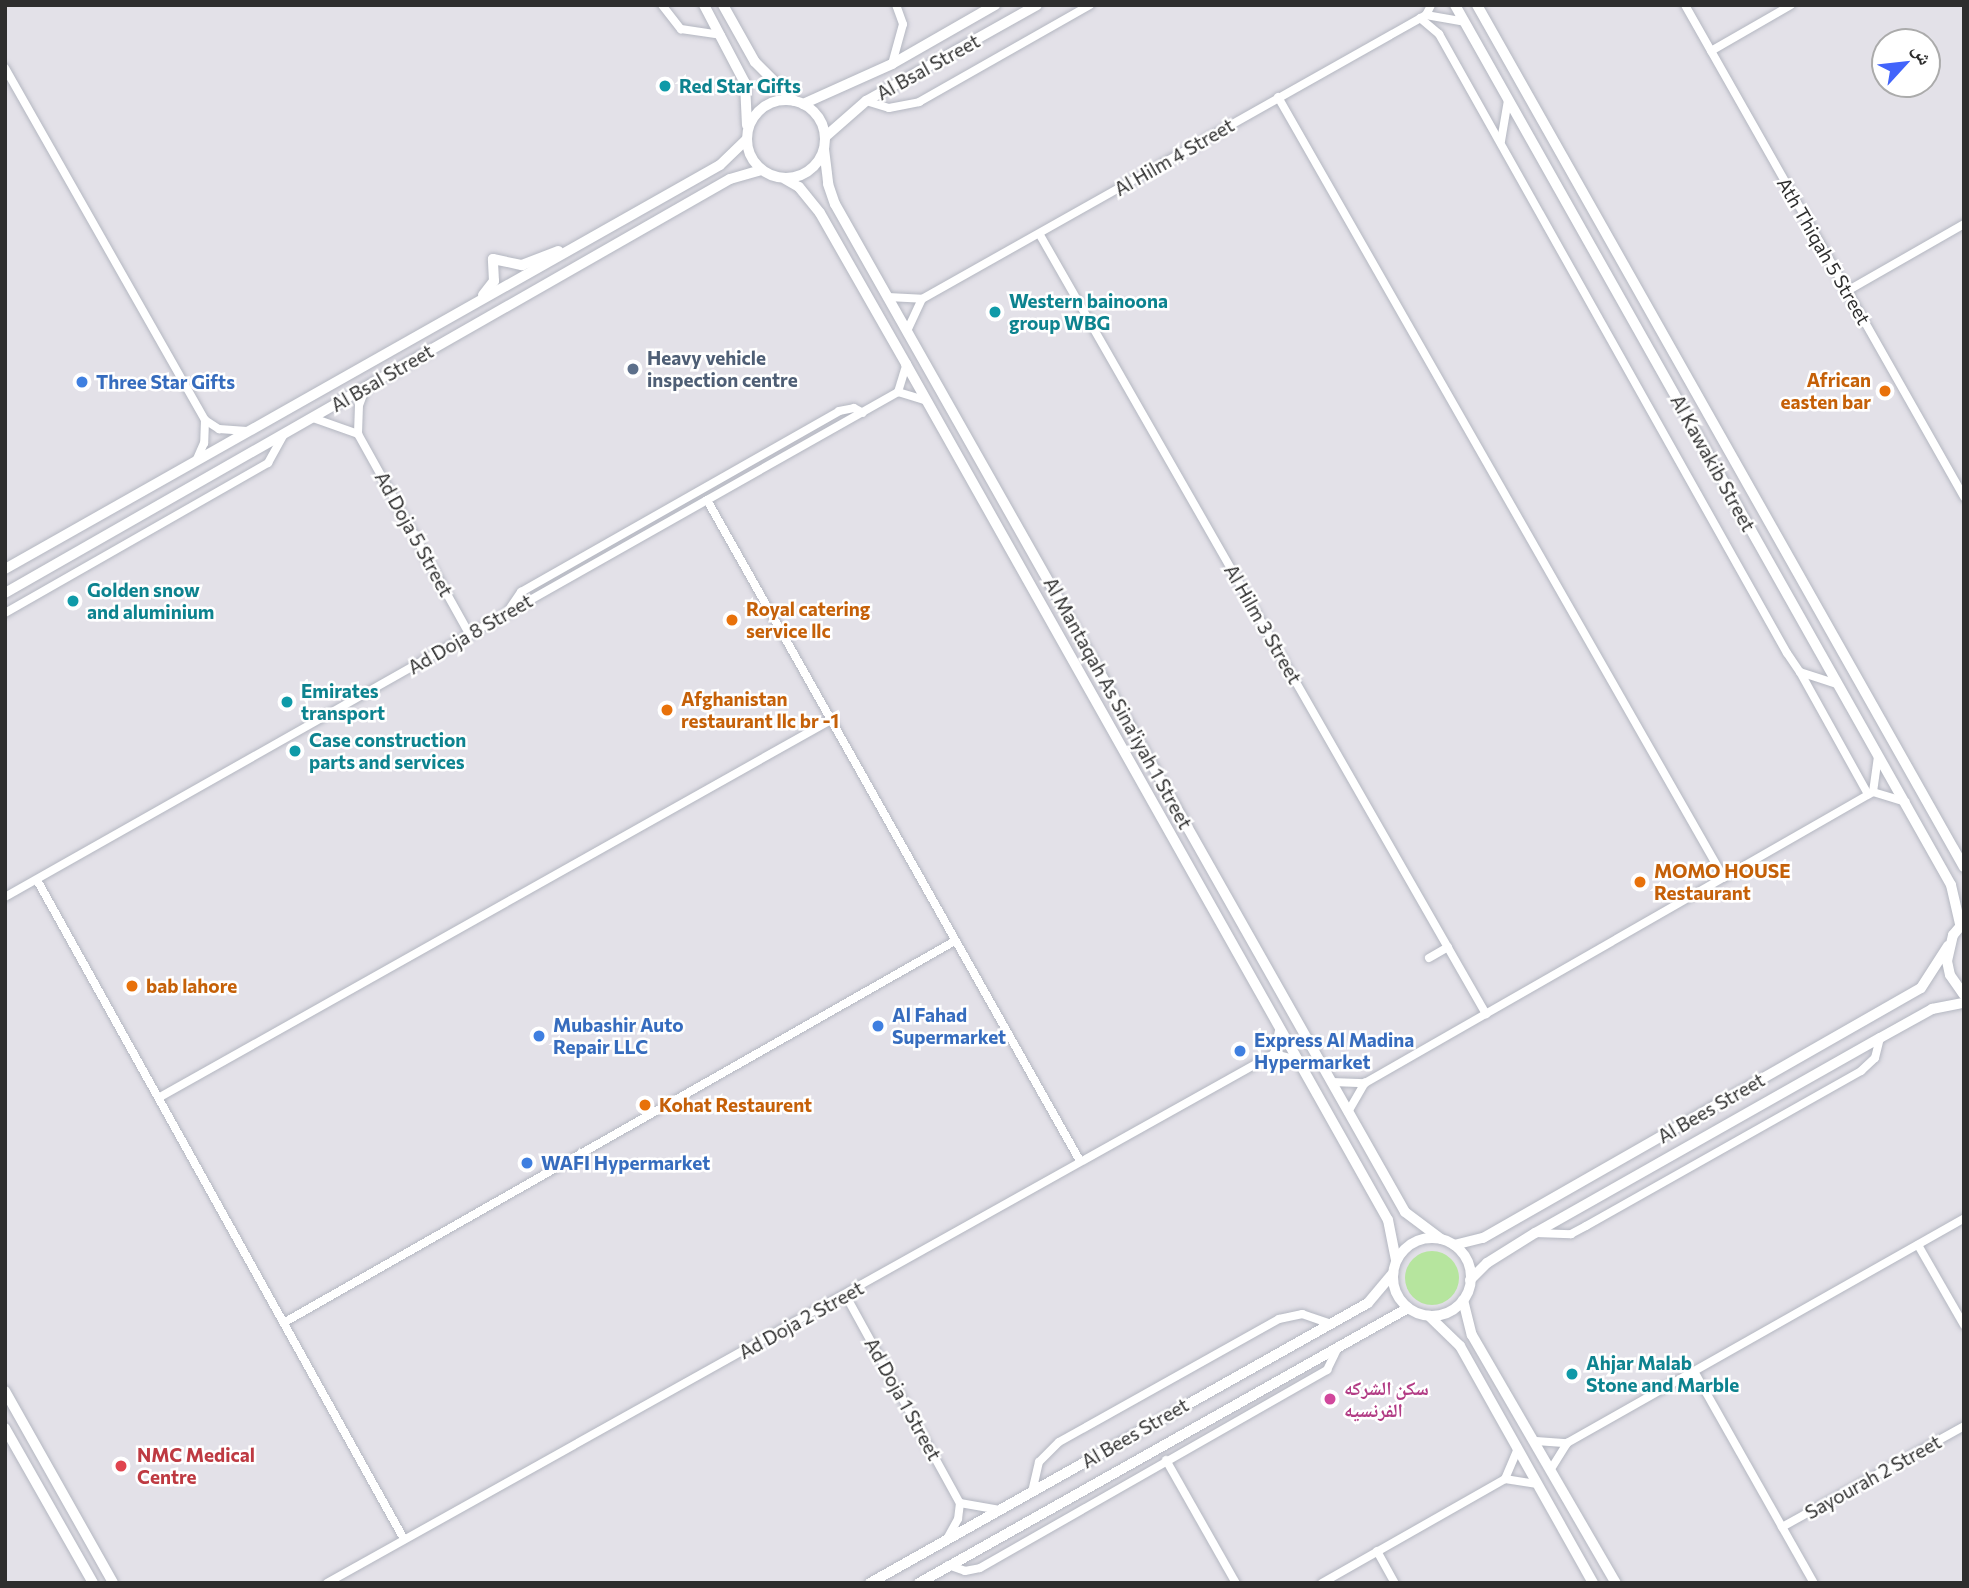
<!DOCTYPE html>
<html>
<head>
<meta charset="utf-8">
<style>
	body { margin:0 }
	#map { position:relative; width:1969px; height:1588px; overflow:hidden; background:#efe9e1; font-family:Commissioner,"Noto Naskh Arabic",sans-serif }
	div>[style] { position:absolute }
	.industrial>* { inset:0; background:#e3e1e8 }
	.green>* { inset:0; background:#b6e59e }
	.round { border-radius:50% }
	.roads { filter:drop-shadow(0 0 2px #b4b7c1) drop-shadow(0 0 2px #b4b7c1) }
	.street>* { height:8px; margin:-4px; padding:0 4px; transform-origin:4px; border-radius:4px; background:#fff }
	.secondary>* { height:10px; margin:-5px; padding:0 5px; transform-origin:5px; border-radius:5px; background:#fff }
	.secondary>.ring { margin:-5px; padding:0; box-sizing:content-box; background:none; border:10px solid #fff; border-radius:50% }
	.dots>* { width:19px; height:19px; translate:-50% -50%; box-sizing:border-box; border:4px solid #fff; border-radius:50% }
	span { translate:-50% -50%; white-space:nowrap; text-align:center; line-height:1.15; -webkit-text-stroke:5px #fff; paint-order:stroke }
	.street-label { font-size:19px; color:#2e2e2e }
	.culture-label { font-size:19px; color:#0d838f; font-weight:700 }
	.left { translate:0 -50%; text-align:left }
	.service-label { font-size:19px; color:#4e5e75; font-weight:700 }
	.food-label { font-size:19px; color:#c56008; font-weight:700 }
	.right { translate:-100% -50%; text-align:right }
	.shop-label { font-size:19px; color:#366cbe; font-weight:700 }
	.hotel-label { font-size:19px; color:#b23c85; font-weight:700 }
	.health-label { font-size:19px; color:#be3a42; font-weight:700 }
	.frame { position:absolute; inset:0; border:7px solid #2e2e2e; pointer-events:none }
	.north { position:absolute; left:1871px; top:28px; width:70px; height:70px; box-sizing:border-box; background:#fff; border:2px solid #ababab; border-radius:50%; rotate:63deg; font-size:19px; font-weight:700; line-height:28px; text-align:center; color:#2e2e2e }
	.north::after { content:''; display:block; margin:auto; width:24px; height:32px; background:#4264fb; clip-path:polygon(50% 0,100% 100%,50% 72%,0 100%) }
</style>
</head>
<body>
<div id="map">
	<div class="industrial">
		<i style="clip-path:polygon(evenodd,5px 5px,1964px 5px,1964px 1583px,5px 1583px,5px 5px,1885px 42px,1927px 42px,1927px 84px,1885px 84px,1885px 42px)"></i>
	</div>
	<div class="green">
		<i class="round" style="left:1405px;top:1251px;width:54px;height:54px"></i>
	</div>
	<div class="roads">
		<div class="street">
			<i style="left:662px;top:5px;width:31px;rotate:52deg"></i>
			<i style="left:681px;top:29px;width:40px;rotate:8.5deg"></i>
			<i style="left:1685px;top:5px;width:566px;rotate:60.44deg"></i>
			<i style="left:1426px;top:15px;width:39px;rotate:10deg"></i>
			<i style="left:1420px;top:18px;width:25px;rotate:40deg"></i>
			<i style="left:1439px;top:34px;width:710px;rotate:60.66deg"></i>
			<i style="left:1787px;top:653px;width:23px;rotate:56deg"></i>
			<i style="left:1800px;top:672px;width:40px;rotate:18deg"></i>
			<i style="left:1711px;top:51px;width:92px;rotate:-29.9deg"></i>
			<i style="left:892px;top:64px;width:41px;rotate:-74.6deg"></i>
			<i style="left:903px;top:24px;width:20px;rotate:-110deg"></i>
			<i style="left:5px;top:68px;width:405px;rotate:60.4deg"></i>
			<i style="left:205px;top:420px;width:23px;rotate:92deg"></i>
			<i style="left:204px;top:443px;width:17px;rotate:114deg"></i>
			<i style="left:1278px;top:97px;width:899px;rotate:60.27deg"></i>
			<i style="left:866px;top:101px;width:24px;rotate:17deg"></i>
			<i style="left:889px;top:108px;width:31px;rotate:-11deg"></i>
			<i style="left:919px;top:102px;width:197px;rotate:-29.6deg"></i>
			<i style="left:1501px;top:141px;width:42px;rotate:-80.3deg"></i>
			<i style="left:1040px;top:235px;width:898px;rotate:60.21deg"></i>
			<i style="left:1847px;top:291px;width:135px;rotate:-29.8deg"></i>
			<i style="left:888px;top:297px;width:34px;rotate:3deg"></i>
			<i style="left:922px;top:299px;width:579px;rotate:-29.4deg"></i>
			<i style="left:1426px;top:15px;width:11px;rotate:-63deg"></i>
			<i style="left:907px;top:331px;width:35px;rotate:-65deg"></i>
			<i style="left:366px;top:387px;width:19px;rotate:111deg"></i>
			<i style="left:359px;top:405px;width:29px;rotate:92deg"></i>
			<i style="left:358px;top:434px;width:230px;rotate:60.9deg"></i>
			<i style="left:898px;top:392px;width:28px;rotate:17deg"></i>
			<i style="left:313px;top:418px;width:48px;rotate:19.6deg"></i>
			<i style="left:205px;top:420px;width:17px;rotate:33deg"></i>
			<i style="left:219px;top:429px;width:28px;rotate:4deg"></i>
			<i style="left:707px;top:500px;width:759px;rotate:60.56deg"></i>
			<i style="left:5px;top:613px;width:303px;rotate:-29.7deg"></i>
			<i style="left:268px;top:463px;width:33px;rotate:-61deg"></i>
			<i style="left:506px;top:614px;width:27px;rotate:-56deg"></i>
			<i style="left:521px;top:592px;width:366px;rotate:-29.6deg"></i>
			<i style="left:839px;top:411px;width:15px;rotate:-11deg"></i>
			<i style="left:854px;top:408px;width:10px;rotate:29deg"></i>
			<i style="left:1800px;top:672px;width:140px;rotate:60.9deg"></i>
			<i style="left:1873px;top:792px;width:35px;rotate:-82deg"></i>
			<i style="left:37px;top:880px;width:754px;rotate:60.89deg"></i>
			<i style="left:5px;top:897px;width:1026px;rotate:-29.49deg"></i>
			<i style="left:898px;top:392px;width:27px;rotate:-73deg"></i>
			<i style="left:1429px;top:958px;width:22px;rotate:-30deg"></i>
			<i style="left:1274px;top:1054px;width:25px;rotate:-78deg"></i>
			<i style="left:1332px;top:1082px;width:33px;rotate:2deg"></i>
			<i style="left:160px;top:1097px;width:767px;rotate:-29.34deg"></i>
			<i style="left:1348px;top:1112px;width:34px;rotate:-60deg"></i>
			<i style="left:1365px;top:1083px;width:585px;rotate:-29.81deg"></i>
			<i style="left:1873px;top:792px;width:34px;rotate:17deg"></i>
			<i style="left:1535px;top:1233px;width:36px;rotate:2deg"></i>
			<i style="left:1571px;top:1234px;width:17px;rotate:-28deg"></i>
			<i style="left:1586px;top:1226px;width:316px;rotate:-29.4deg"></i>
			<i style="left:1861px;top:1071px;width:19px;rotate:-43deg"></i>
			<i style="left:1875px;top:1058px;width:21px;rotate:-76deg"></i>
			<i style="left:1918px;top:1245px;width:92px;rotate:60.1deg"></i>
			<i style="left:846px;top:1296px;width:236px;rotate:61.2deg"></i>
			<i style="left:960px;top:1503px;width:16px;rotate:97deg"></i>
			<i style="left:958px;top:1519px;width:21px;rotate:119deg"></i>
			<i style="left:285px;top:1322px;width:771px;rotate:-29.63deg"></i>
			<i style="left:1695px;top:1373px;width:241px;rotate:60.5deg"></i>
			<i style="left:1536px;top:1441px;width:31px;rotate:4deg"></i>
			<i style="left:1567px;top:1443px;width:456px;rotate:-29.5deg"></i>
			<i style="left:1166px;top:1460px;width:142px;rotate:60.4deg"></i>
			<i style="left:1551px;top:1469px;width:31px;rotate:-58deg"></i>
			<i style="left:1505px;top:1479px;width:33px;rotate:-67deg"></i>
			<i style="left:1032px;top:1492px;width:31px;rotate:-77deg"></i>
			<i style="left:1039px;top:1462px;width:28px;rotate:-45deg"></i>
			<i style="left:1059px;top:1442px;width:252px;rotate:-29.2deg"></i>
			<i style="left:1279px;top:1319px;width:24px;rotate:-12deg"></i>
			<i style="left:1302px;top:1314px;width:28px;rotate:19deg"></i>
			<i style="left:960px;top:1503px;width:39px;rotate:10deg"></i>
			<i style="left:1782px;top:1527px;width:208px;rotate:-29deg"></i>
			<i style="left:1377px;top:1551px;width:37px;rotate:61deg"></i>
			<i style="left:948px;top:1565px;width:18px;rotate:19deg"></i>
			<i style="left:965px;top:1571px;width:15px;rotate:-11deg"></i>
			<i style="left:980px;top:1568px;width:400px;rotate:-29.7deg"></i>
			<i style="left:1327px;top:1370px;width:25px;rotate:-64deg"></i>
			<i style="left:327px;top:1583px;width:1085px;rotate:-29.19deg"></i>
			<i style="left:1274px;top:1054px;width:25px;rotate:14deg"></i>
			<i style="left:1322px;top:1583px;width:210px;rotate:-29.6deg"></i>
			<i style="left:1505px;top:1479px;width:31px;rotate:9deg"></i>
		</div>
		<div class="secondary">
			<i style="left:704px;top:5px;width:88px;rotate:62.3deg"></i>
			<i style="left:745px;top:83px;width:42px;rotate:87.3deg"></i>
			<i style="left:723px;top:5px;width:65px;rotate:60.7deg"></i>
			<i style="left:755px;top:62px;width:55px;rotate:45deg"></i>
			<i style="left:1455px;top:5px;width:1010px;rotate:60.59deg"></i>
			<i style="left:1951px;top:885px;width:40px;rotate:77deg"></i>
			<i style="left:1477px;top:5px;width:990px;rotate:60.54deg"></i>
			<i class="ring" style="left:747px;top:100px;width:68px;height:68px"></i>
			<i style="left:803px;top:104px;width:98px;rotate:-24.2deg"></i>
			<i style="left:892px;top:64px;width:119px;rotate:-29.8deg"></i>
			<i style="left:825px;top:137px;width:55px;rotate:-41.3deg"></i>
			<i style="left:866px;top:101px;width:196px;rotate:-29.3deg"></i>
			<i style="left:824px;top:149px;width:35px;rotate:83deg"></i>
			<i style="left:828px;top:184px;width:21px;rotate:71deg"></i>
			<i style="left:835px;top:204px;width:1158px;rotate:60.51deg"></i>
			<i style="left:1405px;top:1212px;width:45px;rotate:36.9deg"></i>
			<i style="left:785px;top:179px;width:16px;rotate:30deg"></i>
			<i style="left:799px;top:187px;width:33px;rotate:51deg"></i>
			<i style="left:820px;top:213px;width:174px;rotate:60.3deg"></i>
			<i style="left:906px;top:364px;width:982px;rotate:60.62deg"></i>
			<i style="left:1388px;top:1220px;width:41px;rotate:78.7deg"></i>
			<i style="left:493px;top:259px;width:30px;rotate:12deg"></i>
			<i style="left:522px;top:265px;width:39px;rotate:-21deg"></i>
			<i style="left:483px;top:295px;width:18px;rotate:-52deg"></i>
			<i style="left:494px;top:281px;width:22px;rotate:-93deg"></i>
			<i style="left:5px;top:569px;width:821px;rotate:-29.47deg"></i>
			<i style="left:720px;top:165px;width:36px;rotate:-44deg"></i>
			<i style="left:5px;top:593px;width:835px;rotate:-29.73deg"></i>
			<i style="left:730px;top:179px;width:32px;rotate:-16deg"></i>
			<i style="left:1964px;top:922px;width:17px;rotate:130deg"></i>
			<i style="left:1953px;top:935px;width:27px;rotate:103deg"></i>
			<i style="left:1947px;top:961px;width:14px;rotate:78deg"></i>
			<i style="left:1950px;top:975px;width:24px;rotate:55deg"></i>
			<i class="ring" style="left:1393px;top:1238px;width:68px;height:68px"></i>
			<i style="left:1454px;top:1245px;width:30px;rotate:-14deg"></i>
			<i style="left:1483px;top:1238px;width:504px;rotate:-29.72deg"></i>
			<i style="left:1921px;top:988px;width:50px;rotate:-57.3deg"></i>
			<i style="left:1470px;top:1280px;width:24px;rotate:-45deg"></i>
			<i style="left:1487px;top:1263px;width:57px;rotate:-32deg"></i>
			<i style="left:1535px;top:1233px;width:396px;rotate:-29.5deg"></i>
			<i style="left:1880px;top:1038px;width:60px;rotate:-29.1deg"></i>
			<i style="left:1932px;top:1009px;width:33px;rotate:-11deg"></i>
			<i style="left:1463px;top:1300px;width:36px;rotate:76deg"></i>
			<i style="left:1472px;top:1335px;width:287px;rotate:59.9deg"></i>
			<i style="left:1429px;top:1316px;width:43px;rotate:44.1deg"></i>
			<i style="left:1460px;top:1346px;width:272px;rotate:60.7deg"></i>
			<i style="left:5px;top:1391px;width:220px;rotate:60.6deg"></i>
			<i style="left:5px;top:1428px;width:178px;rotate:60.4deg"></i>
			<i style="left:870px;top:1583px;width:571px;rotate:-29.35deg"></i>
			<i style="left:1368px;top:1303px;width:39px;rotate:-50deg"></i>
			<i style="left:919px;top:1583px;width:561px;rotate:-29.35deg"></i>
		</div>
	</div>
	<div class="dots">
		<i style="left:665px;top:86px;background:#0f9aa8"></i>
		<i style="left:995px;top:312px;background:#0f9aa8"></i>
		<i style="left:633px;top:369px;background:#5c6f8a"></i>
		<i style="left:82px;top:382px;background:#3f7fe0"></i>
		<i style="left:1885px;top:391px;background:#e8710a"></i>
		<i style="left:73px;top:601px;background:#0f9aa8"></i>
		<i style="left:732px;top:620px;background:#e8710a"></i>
		<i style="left:287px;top:702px;background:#0f9aa8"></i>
		<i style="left:667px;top:710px;background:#e8710a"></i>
		<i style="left:295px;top:751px;background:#0f9aa8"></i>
		<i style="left:1640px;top:882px;background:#e8710a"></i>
		<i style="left:132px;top:986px;background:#e8710a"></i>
		<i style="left:878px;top:1026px;background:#3f7fe0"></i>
		<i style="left:539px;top:1036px;background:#3f7fe0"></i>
		<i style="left:1240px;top:1051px;background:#3f7fe0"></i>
		<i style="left:645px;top:1105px;background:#e8710a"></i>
		<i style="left:527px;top:1163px;background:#3f7fe0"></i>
		<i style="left:1572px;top:1374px;background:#0f9aa8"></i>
		<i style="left:1330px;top:1399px;background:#d1479c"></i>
		<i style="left:121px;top:1466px;background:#e0444e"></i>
	</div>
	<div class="street-label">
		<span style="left:928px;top:67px;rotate:-29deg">Al Bsal Street</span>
		<span style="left:1174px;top:157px;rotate:-30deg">Al Hilm 4 Street</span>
		<span style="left:1824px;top:251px;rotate:60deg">Ath Thiqah 5 Street</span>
		<span style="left:382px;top:378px;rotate:-30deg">Al Bsal Street</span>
		<span style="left:1713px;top:463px;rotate:61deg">Al Kawakib Street</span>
		<span style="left:414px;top:534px;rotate:61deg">Ad Doja 5 Street</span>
		<span style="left:1263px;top:624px;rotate:60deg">Al Hilm 3 Street</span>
		<span style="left:470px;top:634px;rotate:-30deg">Ad Doja 8 Street</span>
		<span style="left:1118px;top:703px;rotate:61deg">Al Mantaqah As Sina'iyah 1 Street</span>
		<span style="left:1711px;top:1108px;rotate:-30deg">Al Bees Street</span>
		<span style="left:801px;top:1320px;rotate:-29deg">Ad Doja 2 Street</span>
		<span style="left:903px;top:1399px;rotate:61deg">Ad Doja 1 Street</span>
		<span style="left:1135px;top:1433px;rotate:-30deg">Al Bees Street</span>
		<span style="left:1873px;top:1477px;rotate:-29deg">Sayourah 2 Street</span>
	</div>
	<div class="culture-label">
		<span class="left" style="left:679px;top:86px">Red Star Gifts</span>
		<span class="left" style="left:1009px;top:312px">Western bainoona<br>group WBG</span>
		<span class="left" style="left:87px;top:601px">Golden snow<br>and aluminium</span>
		<span class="left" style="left:301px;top:702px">Emirates<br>transport</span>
		<span class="left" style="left:309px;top:751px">Case construction<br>parts and services</span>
		<span class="left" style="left:1586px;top:1374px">Ahjar Malab<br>Stone and Marble</span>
	</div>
	<div class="service-label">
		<span class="left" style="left:647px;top:369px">Heavy vehicle<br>inspection centre</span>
	</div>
	<div class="food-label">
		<span class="right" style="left:1871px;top:391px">African<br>easten bar</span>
		<span class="left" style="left:746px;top:620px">Royal catering<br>service llc</span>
		<span class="left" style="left:681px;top:710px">Afghanistan<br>restaurant llc br -1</span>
		<span class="left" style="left:1654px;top:882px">MOMO HOUSE<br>Restaurant</span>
		<span class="left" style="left:146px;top:986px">bab lahore</span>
		<span class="left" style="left:659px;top:1105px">Kohat Restaurent</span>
	</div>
	<div class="shop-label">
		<span class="left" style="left:96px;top:382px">Three Star Gifts</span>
		<span class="left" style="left:892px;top:1026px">Al Fahad<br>Supermarket</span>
		<span class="left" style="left:553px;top:1036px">Mubashir Auto<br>Repair LLC</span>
		<span class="left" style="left:1254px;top:1051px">Express Al Madina<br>Hypermarket</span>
		<span class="left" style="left:541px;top:1163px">WAFI Hypermarket</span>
	</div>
	<div class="hotel-label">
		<span class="left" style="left:1344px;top:1399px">سكن الشركه<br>الفرنسيه</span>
	</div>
	<div class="health-label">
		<span class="left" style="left:137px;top:1466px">NMC Medical<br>Centre</span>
	</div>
	<div class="frame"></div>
	<div class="north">ش</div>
</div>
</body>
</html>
